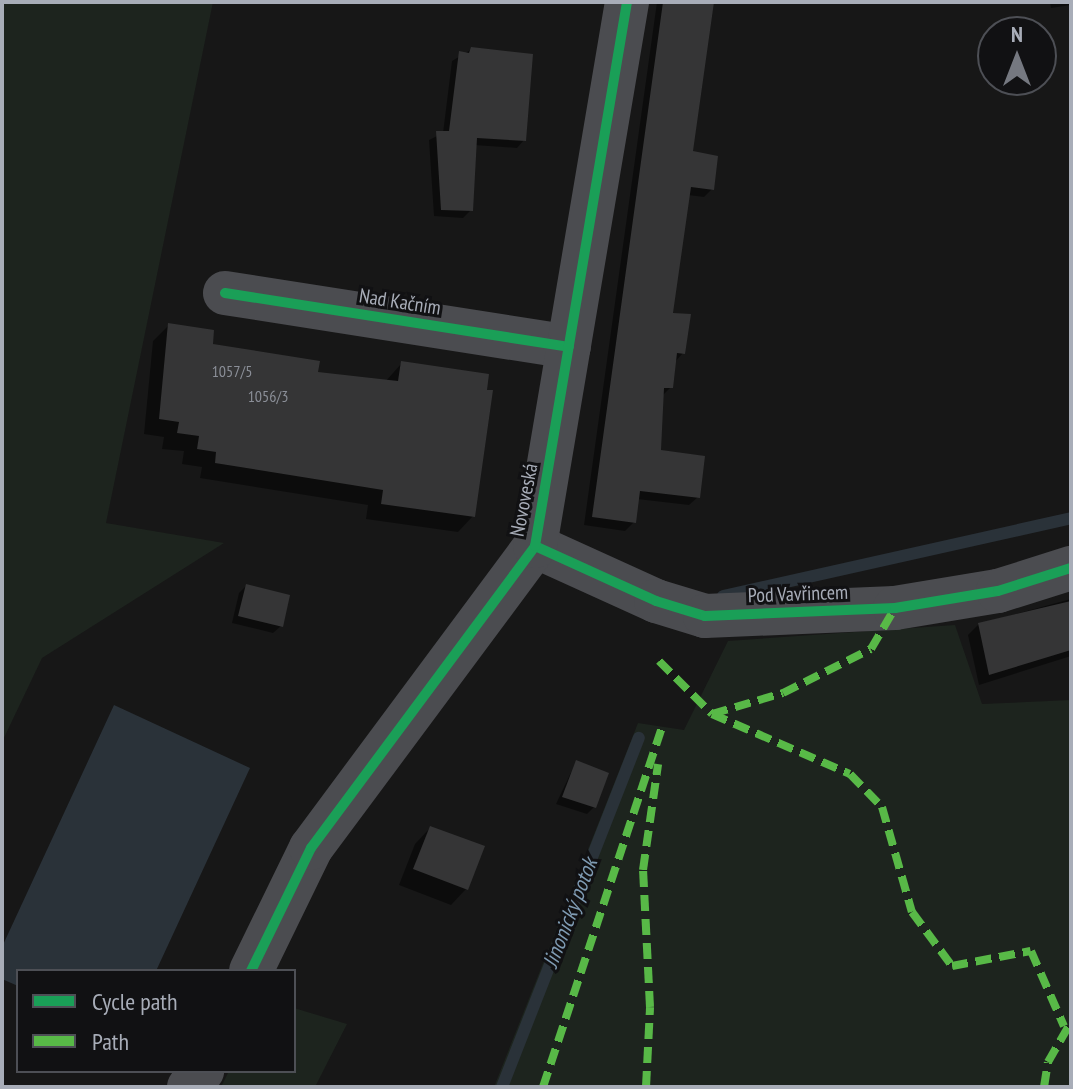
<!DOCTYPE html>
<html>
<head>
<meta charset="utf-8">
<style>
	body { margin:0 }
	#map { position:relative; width:1073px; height:1089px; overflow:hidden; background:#171717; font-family:"PT Sans Narrow",sans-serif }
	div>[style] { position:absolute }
	.green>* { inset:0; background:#1d241e }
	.water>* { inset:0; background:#2a3239 }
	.shadow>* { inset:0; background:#0007 }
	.stream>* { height:12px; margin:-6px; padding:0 6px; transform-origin:6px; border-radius:6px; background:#2a3239 }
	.building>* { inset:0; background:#353536 }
	.minor>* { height:44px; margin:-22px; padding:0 22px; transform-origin:22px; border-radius:22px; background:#4b4c50 }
	.quiet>* { height:8px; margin-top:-4px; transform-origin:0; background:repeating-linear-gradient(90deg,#58b947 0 16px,transparent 0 24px) }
	.cycleway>* { height:10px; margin:-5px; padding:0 5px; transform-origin:5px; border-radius:5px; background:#1a9f57 }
	span { translate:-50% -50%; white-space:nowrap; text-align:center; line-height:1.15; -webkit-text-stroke:6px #111113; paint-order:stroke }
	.number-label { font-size:16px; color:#8b8f98 }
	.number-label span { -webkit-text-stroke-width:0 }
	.street-label { font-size:20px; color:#a8adb8 }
	.water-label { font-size:22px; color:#7f9bb3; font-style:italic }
	.frame { position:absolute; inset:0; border:4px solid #a8adb8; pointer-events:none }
	.legend { position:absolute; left:16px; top:969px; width:280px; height:104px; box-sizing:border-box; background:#111113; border:2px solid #4d4f55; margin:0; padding:10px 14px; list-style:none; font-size:24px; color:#a8adb8 }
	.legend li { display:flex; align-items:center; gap:16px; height:40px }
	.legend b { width:40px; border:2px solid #4d4f55 }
	.north { position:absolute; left:977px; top:16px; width:80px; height:80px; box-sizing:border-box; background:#111113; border:2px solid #4d4f55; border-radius:50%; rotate:0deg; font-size:22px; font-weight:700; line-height:32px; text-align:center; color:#a8adb8 }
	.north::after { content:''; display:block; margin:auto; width:28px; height:36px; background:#757880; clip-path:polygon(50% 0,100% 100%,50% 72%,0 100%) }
</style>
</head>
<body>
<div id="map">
	<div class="green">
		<i style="clip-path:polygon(2px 2px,213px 2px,106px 523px,224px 543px,42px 658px,2px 742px)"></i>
		<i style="clip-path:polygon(955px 625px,982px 704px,1071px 700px,1071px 1087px,494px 1087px,638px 723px,684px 730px,728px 641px)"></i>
		<i style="clip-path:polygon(294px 1008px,347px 1024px,315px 1087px,221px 1087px,229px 1071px,294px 1071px)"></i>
	</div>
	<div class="water">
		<i style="clip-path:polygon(114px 705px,250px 768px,156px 971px,18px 971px,18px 986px,2px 979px,2px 947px)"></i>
	</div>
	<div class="shadow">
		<i style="clip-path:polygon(657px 2px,712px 2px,691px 153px,712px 189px,704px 197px,688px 195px,671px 314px,683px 353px,674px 363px,671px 387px,662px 396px,659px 452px,698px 497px,689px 505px,637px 499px,634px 522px,625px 531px,584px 525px)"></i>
		<i style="clip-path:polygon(1050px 2px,1071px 2px,1071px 5px,1051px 8px)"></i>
		<i style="clip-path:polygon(472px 49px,524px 140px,517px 148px,474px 145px,471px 210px,463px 218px,434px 216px,429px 140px,443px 133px,452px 61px)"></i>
		<i style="clip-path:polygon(168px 326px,210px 345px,316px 374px,385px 382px,401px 364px,473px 516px,458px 532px,366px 519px,368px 505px,200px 478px,202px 467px,182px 464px,184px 451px,162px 449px,164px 437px,144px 434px,153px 341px)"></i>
		<i style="clip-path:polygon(246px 586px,281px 626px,273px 633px,232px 623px,239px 593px)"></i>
		<i style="clip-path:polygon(1071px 599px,1071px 656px,979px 685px,968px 635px,979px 624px)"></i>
		<i style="clip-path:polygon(576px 762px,594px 807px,587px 814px,556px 804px)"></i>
		<i style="clip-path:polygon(430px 828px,466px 889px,451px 905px,399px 885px,415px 844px)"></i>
	</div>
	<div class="stream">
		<i style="left:723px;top:596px;width:357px;rotate:-12.6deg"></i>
		<i style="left:502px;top:1087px;width:375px;rotate:-68.6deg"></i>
	</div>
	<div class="building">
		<i style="clip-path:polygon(663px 2px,714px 2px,693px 151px,718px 156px,714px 190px,691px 187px,673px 313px,691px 314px,685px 354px,677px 353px,673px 388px,664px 388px,661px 450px,705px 456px,700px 498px,640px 491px,636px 523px,592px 517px)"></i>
		<i style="clip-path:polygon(471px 47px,533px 54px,526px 141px,477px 138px,473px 211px,441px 210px,436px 131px,449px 131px,459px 51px,469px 53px)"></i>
		<i style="clip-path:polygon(168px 323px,214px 330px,213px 344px,320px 361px,318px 372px,398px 381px,401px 361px,489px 374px,487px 390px,493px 390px,475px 517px,381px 504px,383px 490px,215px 463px,216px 452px,197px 449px,199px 436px,177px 433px,179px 422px,159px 419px)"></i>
		<i style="clip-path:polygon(246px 584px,290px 595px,283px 627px,238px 616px)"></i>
		<i style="clip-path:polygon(1071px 601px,1071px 650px,989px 675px,978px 623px)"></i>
		<i style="clip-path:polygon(576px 760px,609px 773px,596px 808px,562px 797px)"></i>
		<i style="clip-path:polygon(430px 826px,485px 846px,468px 890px,413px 869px)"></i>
	</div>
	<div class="minor">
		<i style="left:225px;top:293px;width:348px;rotate:8.9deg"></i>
		<i style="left:535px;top:546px;width:133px;rotate:24.4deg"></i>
		<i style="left:656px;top:601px;width:51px;rotate:17deg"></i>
		<i style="left:705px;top:616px;width:190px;rotate:-2.4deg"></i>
		<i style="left:895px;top:608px;width:104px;rotate:-9.4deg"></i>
		<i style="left:998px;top:591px;width:77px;rotate:-17.5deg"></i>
		<i style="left:251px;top:971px;width:137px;rotate:-64deg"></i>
		<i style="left:311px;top:848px;width:376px;rotate:-53.4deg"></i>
		<i style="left:535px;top:546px;width:552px;rotate:-80.4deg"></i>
		<i style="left:189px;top:1087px;width:21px;rotate:-51deg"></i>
	</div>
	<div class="quiet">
		<i style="left:659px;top:661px;width:75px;rotate:45deg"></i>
		<i style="left:712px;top:714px;width:150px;rotate:23.5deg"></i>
		<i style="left:850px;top:774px;width:46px;rotate:45.9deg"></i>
		<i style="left:882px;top:807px;width:109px;rotate:74.1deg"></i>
		<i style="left:912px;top:912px;width:67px;rotate:53.5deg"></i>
		<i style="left:952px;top:966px;width:80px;rotate:-10.8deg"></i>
		<i style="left:1031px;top:951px;width:82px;rotate:66.3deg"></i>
		<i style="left:712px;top:714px;width:74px;rotate:-16.5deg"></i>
		<i style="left:783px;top:693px;width:98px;rotate:-26.6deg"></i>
		<i style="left:871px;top:649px;width:48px;rotate:-59.7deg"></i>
		<i style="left:543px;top:1087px;width:381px;rotate:-71.7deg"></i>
		<i style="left:646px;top:1087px;width:80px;rotate:-87.1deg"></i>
		<i style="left:650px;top:1007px;width:137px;rotate:-92.9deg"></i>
		<i style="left:643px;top:870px;width:107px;rotate:-81.9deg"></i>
		<i style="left:1044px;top:1087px;width:25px;rotate:-81deg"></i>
		<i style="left:1048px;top:1062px;width:46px;rotate:-60.1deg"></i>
	</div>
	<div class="cycleway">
		<i style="left:225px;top:293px;width:348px;rotate:8.9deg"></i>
		<i style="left:535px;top:546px;width:133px;rotate:24.4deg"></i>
		<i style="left:656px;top:601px;width:51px;rotate:17deg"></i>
		<i style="left:705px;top:616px;width:190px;rotate:-2.4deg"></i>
		<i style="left:895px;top:608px;width:104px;rotate:-9.4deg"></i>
		<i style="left:998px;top:591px;width:77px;rotate:-17.5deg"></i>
		<i style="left:251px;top:971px;width:137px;rotate:-64deg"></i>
		<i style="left:311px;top:848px;width:376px;rotate:-53.4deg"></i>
		<i style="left:535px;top:546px;width:552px;rotate:-80.4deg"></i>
	</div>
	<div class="number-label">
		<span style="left:232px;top:371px">1057/5</span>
		<span style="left:268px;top:396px">1056/3</span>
	</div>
	<div class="street-label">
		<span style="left:400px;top:302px;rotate:9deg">Nad Kačním</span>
		<span style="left:524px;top:500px;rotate:-79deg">Novoveská</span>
		<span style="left:798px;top:594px;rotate:-2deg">Pod Vavřincem</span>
	</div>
	<div class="water-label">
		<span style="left:570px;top:913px;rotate:-69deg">Jinonický potok</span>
	</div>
	<div class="frame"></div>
	<ul class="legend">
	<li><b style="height:10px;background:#1a9f57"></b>Cycle path</li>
	<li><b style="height:10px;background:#58b947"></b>Path</li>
	</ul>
	<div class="north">N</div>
</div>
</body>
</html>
